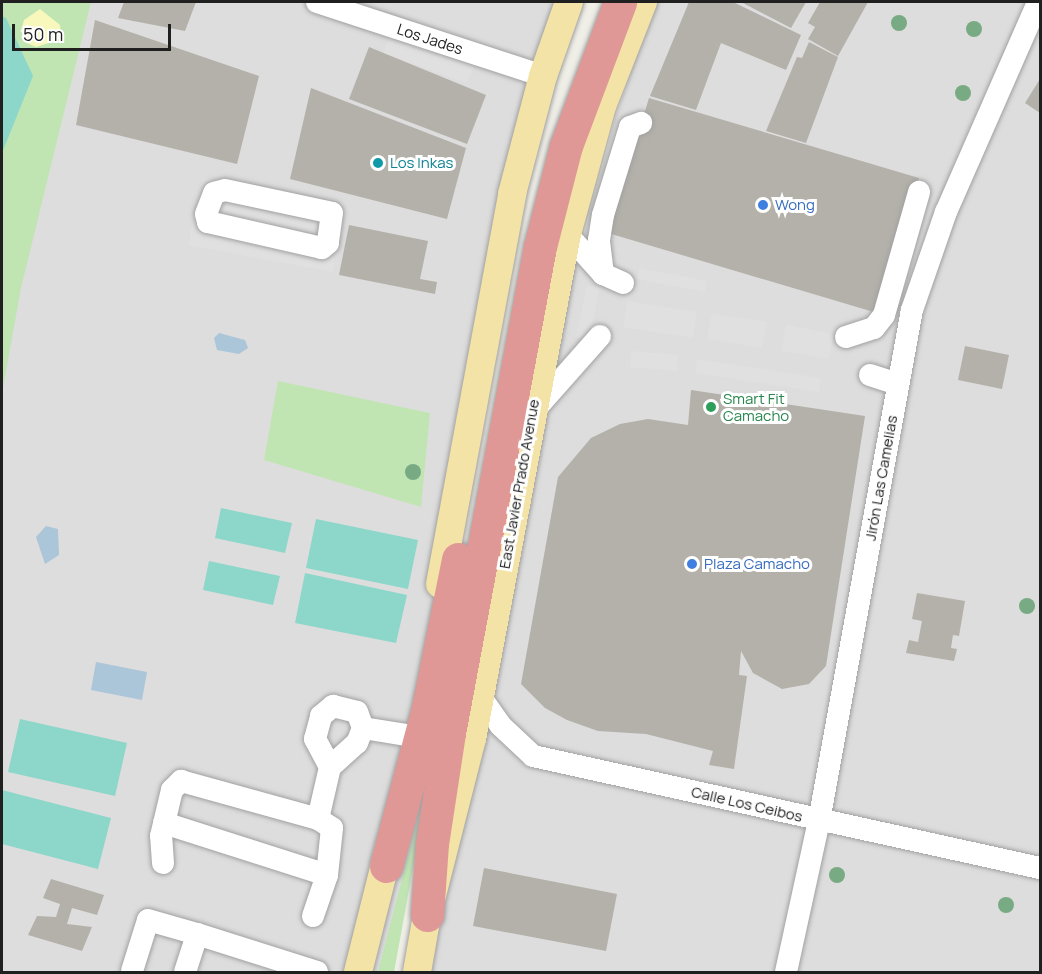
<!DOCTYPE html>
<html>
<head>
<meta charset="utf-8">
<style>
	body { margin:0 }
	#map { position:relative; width:1042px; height:974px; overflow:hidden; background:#efeee7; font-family:Manrope,sans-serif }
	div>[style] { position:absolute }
	.residential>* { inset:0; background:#dedddd }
	.grass>* { inset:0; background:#c0e5b2 }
	.sand>* { inset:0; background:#f8f8bc }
	.pitch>* { inset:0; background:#8cd7ca }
	.parking>* { inset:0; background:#e0e0e0 }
	.water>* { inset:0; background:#abc5d9 }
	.building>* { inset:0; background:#b4b1aa }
	.roads { filter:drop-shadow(0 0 2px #a1a1a1) drop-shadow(0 0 2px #a1a1a1) }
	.minor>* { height:22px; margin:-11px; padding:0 11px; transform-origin:11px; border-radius:11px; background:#fff }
	.major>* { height:28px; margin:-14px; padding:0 14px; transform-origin:14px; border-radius:14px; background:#f4e3a7 }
	.highway>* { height:33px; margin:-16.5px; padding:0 16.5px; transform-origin:16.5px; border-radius:16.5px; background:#df9896 }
	.trees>* { width:16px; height:16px; margin:-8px; border-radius:50%; background:#78ab83 }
	.dots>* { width:16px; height:16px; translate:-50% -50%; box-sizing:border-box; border:3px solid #fff; border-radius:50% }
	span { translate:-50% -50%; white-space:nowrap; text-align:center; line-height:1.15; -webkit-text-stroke:6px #fff; paint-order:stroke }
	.street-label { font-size:15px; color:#202020 }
	.culture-label { font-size:15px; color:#0d838f }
	.left { translate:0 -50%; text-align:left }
	.shop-label { font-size:15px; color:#366cbe }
	.leisure-label { font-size:15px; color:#27864d }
	.frame { position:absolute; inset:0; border:3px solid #202020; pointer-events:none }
	.scale { position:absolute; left:12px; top:24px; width:159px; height:27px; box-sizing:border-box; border:3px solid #202020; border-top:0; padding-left:8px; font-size:18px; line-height:21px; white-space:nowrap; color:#202020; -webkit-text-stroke:4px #fff; paint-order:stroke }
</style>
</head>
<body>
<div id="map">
	<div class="residential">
		<i style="clip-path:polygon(2px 2px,585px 2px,557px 71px,523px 197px,474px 444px,394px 972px,2px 972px)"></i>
		<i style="clip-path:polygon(655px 2px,1040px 2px,1040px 972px,409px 972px,504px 533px,616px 116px)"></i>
	</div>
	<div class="grass">
		<i style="clip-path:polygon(2px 2px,91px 2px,21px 288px,2px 394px)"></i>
		<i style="clip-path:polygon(278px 381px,430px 413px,421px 507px,264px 460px)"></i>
		<i style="clip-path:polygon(421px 806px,424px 808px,394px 972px,378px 972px)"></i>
	</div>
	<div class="sand">
		<i style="clip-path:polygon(40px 9px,60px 25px,61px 39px,36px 47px,27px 43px,21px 31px,24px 20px)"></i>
	</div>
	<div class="pitch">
		<i style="clip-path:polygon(2px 16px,6px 18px,33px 76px,2px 153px)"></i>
		<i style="clip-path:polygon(221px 508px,292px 523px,285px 553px,215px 538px)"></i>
		<i style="clip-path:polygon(316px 519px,418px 540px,408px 589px,306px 568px)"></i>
		<i style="clip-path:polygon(209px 561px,280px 576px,273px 605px,203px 590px)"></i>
		<i style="clip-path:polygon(305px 573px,407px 595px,396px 643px,295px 623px)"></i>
		<i style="clip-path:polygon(20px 719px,127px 743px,115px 796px,8px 772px)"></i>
		<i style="clip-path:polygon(2px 790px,111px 818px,98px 869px,2px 844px)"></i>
	</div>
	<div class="parking">
		<i style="clip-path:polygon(389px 35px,474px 66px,467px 83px,383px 53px)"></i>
		<i style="clip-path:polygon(203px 178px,342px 205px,333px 272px,188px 245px)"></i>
		<i style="clip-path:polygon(639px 268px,707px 281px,705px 292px,637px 279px)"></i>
		<i style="clip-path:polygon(587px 285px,600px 288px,589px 339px,576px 337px)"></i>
		<i style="clip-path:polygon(627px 301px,697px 312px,693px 338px,623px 327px)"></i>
		<i style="clip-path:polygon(711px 314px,767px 322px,762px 348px,707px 339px)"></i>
		<i style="clip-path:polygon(786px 325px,834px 334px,829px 359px,781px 351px)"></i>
		<i style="clip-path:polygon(631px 351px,678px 355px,677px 371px,630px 367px)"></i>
		<i style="clip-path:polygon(697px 359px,821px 378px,819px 392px,695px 373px)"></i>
	</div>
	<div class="water">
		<i style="clip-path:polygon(219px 333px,245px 340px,248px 348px,239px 354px,217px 350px,214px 338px)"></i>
		<i style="clip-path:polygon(46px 526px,58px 529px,59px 555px,45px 564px,36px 537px)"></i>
		<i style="clip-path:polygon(96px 662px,147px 672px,142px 700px,91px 690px)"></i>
	</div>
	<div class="building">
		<i style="clip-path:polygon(124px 2px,196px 2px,185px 31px,118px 18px)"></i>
		<i style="clip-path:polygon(689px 2px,733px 2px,801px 35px,786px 70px,721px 43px,696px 110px,650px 96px)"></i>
		<i style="clip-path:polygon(741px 2px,806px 2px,791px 28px)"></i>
		<i style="clip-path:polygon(820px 2px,868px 2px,838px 56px,808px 39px,815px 27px,808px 23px)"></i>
		<i style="clip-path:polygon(95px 20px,259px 76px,237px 164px,76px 125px)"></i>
		<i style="clip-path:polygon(809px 42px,838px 57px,806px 143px,766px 131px,797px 57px,802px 58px)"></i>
		<i style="clip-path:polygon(369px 47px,486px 95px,467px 144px,349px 99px)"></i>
		<i style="clip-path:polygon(1040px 79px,1040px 113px,1025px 103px)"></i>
		<i style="clip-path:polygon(311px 88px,466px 148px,447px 219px,290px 179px)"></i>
		<i style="clip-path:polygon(649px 98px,919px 178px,877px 313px,608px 233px)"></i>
		<i style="clip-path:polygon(349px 225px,428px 241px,420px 279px,437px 282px,435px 294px,339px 275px)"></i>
		<i style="clip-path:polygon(965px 346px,1009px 355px,1002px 389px,958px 380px)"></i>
		<i style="clip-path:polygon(691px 390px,865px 416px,826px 666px,809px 684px,782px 689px,753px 673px,741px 651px,739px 675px,747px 676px,734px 769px,709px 765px,713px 751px,646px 734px,598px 731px,567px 720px,545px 708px,521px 684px,558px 477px,591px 438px,620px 424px,648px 419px,688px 425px)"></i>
		<i style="clip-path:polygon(917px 593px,965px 601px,959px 636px,953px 635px,951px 648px,957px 649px,954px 661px,906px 653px,909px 640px,918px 642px,922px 621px,912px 619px)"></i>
		<i style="clip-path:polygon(484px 868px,617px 894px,606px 951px,473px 926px)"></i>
		<i style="clip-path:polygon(51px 879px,104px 895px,97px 915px,72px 908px,67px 924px,92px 927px,82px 951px,28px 935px,37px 916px,56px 917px,60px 904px,43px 898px)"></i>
	</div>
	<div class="roads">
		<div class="minor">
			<i style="left:317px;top:2px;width:238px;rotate:18.1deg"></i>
			<i style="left:225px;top:190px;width:109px;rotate:12.1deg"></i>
			<i style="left:332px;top:213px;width:30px;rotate:98deg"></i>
			<i style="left:328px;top:243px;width:8px;rotate:140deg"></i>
			<i style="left:322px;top:248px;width:117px;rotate:-167.2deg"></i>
			<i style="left:208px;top:222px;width:8px;rotate:-104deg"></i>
			<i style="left:206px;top:214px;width:22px;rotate:-69deg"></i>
			<i style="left:214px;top:193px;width:11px;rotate:-15deg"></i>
			<i style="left:567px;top:234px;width:54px;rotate:48deg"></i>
			<i style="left:603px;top:274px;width:22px;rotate:24deg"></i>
			<i style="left:603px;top:274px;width:34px;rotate:-97deg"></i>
			<i style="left:599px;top:240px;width:25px;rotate:-81deg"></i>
			<i style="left:603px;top:215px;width:92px;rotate:-72.9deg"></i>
			<i style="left:630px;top:127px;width:12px;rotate:-20deg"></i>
			<i style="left:846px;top:337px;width:29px;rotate:-18deg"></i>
			<i style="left:874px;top:328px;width:16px;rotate:-52deg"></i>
			<i style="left:884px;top:315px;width:128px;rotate:-74.1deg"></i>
			<i style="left:870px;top:375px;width:29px;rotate:18deg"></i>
			<i style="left:531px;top:414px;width:104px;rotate:-48.5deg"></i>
			<i style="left:480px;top:696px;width:35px;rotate:55deg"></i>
			<i style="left:500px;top:725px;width:45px;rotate:43.2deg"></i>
			<i style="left:533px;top:756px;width:519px;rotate:12.46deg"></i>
			<i style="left:330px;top:767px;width:36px;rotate:-42deg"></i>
			<i style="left:357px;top:743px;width:16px;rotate:-68deg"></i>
			<i style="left:164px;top:823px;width:171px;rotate:17.7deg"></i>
			<i style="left:327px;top:875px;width:47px;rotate:-83.9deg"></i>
			<i style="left:332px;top:828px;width:17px;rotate:-147deg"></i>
			<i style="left:163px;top:863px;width:27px;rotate:-94deg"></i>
			<i style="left:161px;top:836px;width:47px;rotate:-76.6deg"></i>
			<i style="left:172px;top:790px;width:13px;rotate:-45deg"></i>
			<i style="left:181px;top:781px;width:142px;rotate:15.5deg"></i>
			<i style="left:318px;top:819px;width:53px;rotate:-77deg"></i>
			<i style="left:330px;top:767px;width:32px;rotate:-118deg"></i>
			<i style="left:315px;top:739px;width:24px;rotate:-75deg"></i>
			<i style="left:321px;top:716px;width:16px;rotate:-40deg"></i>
			<i style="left:333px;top:706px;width:25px;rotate:14deg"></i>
			<i style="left:357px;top:712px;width:17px;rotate:69deg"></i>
			<i style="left:363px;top:728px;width:51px;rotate:9.1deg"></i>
			<i style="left:313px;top:916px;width:43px;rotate:-71.1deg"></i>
			<i style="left:132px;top:971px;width:53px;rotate:-72.6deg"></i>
			<i style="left:148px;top:920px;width:51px;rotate:15.9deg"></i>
			<i style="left:185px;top:972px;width:40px;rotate:-72deg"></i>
			<i style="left:197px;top:934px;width:126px;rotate:17.6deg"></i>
			<i style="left:786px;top:972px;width:155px;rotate:-77.7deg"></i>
			<i style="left:819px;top:821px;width:519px;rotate:-79.69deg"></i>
			<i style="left:912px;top:310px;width:104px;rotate:-70.9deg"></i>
			<i style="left:946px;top:212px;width:229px;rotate:-66.3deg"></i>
		</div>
		<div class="major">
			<i style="left:440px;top:584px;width:397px;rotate:-79.5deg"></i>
			<i style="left:512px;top:194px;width:122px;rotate:-75.3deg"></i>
			<i style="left:543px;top:76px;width:78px;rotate:-70.6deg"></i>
			<i style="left:358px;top:972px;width:131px;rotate:-75.9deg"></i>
			<i style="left:417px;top:972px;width:58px;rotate:-80deg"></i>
			<i style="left:427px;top:915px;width:182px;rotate:-75.7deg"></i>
			<i style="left:472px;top:739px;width:514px;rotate:-79.35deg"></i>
			<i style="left:567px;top:234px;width:133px;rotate:-74.7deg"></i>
			<i style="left:602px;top:106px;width:112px;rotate:-68.5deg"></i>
		</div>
		<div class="highway">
			<i style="left:386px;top:866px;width:163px;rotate:-75.1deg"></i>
			<i style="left:428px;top:708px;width:152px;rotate:-78.6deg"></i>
			<i style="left:427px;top:915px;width:71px;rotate:-86deg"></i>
			<i style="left:432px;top:844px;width:112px;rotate:-81.3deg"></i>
			<i style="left:449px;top:733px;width:494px;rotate:-79.4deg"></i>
			<i style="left:540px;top:247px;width:104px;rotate:-75.6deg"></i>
			<i style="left:566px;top:146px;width:154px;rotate:-69.4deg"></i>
		</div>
	</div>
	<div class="trees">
		<i style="left:899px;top:23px"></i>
		<i style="left:974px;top:29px"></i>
		<i style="left:963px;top:93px"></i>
		<i style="left:413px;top:472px"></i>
		<i style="left:1027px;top:606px"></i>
		<i style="left:837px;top:875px"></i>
		<i style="left:1006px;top:905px"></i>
	</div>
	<div class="dots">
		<i style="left:378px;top:163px;background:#0f9aa8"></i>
		<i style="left:763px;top:205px;background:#3f7fe0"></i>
		<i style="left:711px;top:407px;background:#2e9e5b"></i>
		<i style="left:692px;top:564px;background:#3f7fe0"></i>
	</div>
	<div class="street-label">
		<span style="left:430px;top:39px;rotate:18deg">Los Jades</span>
		<span style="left:881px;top:478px;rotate:-80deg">Jirón Las Camelias</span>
		<span style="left:519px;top:484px;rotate:-80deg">East Javier Prado Avenue</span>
		<span style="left:747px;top:804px;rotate:13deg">Calle Los Ceibos</span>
	</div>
	<div class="culture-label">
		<span class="left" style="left:390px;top:163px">Los Inkas</span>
	</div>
	<div class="shop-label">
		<span class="left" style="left:775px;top:205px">Wong</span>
		<span class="left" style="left:704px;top:564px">Plaza Camacho</span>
	</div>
	<div class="leisure-label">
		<span class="left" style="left:723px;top:407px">Smart Fit<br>Camacho</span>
	</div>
	<div class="frame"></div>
	<div class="scale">50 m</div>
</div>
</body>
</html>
